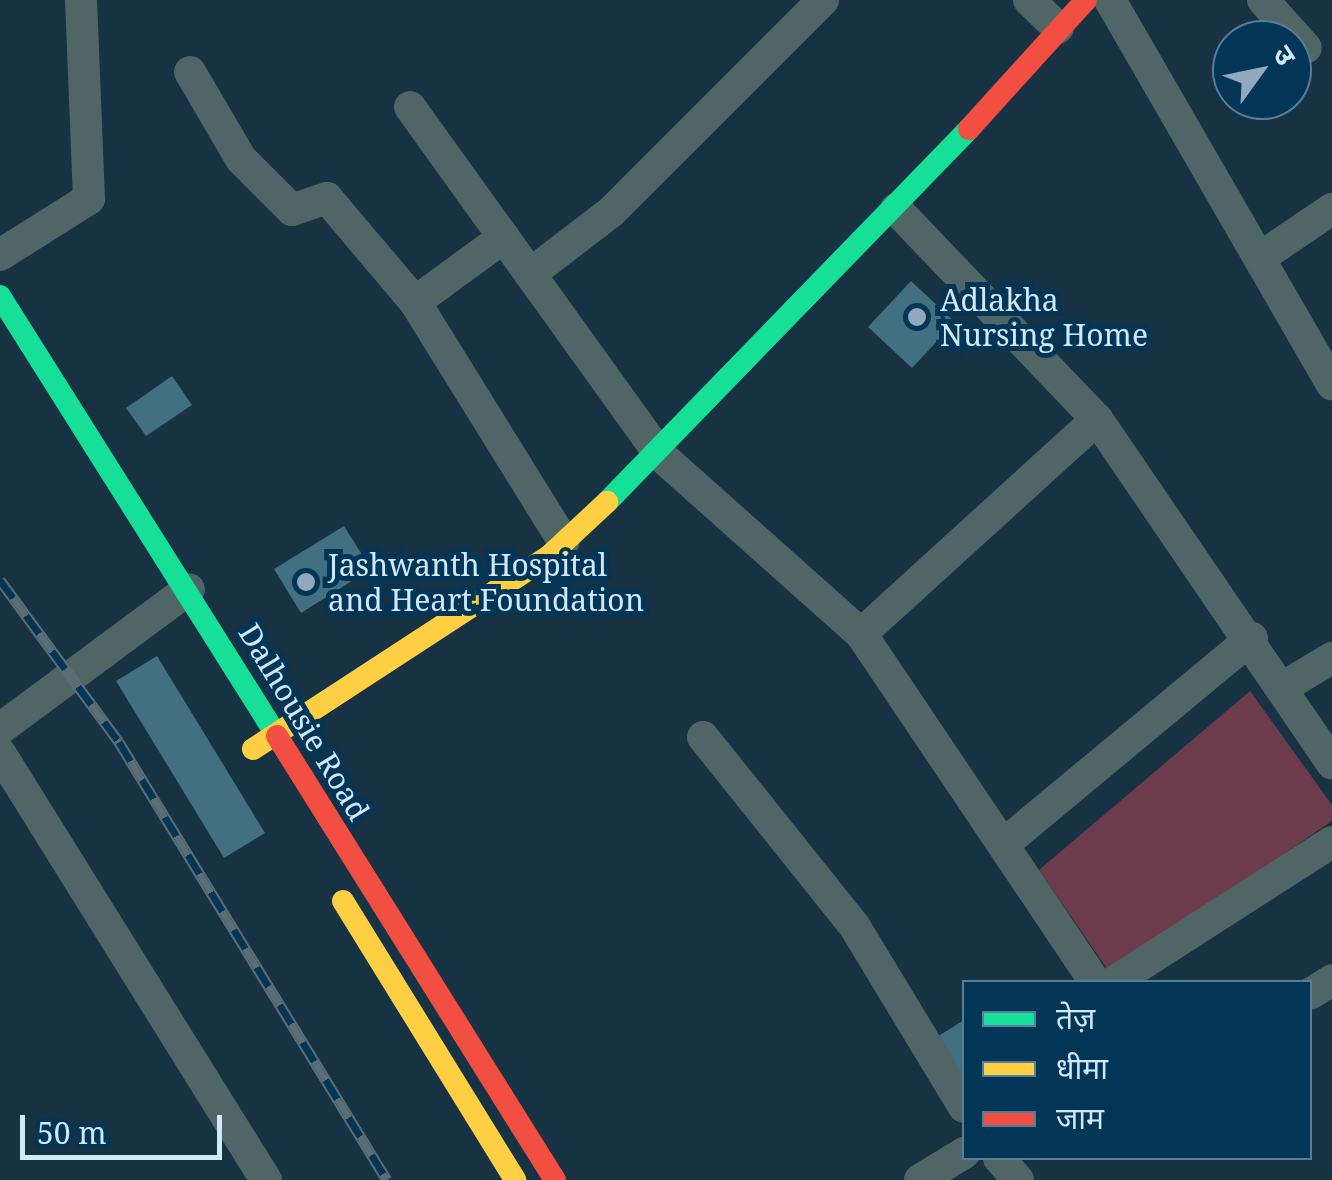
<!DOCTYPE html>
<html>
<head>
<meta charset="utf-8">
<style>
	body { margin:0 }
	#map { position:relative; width:1332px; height:1180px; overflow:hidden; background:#163243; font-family:"Noto Serif","Noto Sans Devanagari",serif }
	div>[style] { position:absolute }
	.green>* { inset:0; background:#6c3c4d }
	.building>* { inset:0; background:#417081 }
	.street>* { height:32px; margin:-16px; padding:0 16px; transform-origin:16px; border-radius:16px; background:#506565 }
	.fast>* { height:22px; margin:-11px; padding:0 11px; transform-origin:11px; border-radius:11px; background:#16e098 }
	.slow>* { height:22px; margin:-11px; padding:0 11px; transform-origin:11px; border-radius:11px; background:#ffcf43 }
	.jam>* { height:22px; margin:-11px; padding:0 11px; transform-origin:11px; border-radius:11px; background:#f24e42 }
	.rail>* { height:11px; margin-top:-5.5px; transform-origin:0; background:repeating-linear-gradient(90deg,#033656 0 22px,#5b6e75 0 44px); box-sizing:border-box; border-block:2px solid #5b6e75 }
	.dots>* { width:28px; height:28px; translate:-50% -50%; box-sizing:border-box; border:5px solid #033656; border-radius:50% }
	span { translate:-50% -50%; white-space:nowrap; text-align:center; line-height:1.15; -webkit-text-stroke:10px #033656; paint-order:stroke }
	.poi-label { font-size:30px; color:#d1e9fd }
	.left { translate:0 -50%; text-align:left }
	.street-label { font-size:30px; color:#d1e9fd }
	.legend { position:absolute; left:962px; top:980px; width:350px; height:180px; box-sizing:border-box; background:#033656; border:2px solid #557e99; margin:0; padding:12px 18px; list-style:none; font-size:30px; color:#d1e9fd }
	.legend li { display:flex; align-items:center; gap:20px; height:50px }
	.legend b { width:50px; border:2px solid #557e99 }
	.north { position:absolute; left:1212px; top:20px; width:100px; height:100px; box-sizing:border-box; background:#033656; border:2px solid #557e99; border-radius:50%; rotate:57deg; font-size:28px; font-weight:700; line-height:40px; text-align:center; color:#d1e9fd }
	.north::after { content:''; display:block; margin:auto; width:35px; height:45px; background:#90a9bc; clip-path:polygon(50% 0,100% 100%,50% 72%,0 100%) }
	.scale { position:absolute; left:20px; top:1115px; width:202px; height:45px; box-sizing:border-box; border:5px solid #d1e9fd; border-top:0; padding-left:12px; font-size:30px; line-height:35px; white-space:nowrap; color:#d1e9fd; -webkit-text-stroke:8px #033656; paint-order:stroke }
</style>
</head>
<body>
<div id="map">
	<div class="green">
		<i style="clip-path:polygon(1250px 691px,1332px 805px,1332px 821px,1110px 973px,1039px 870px)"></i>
	</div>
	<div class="building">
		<i style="clip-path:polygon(911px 281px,955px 322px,912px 368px,868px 327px)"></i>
		<i style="clip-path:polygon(172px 376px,192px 405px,146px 436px,126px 408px)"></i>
		<i style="clip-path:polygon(344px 526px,371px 569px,301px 613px,274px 569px)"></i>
		<i style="clip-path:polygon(157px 656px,265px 833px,224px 858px,116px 681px)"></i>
		<i style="clip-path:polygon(964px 1020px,964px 1080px,932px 1040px)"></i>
	</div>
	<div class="street">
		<i style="left:1029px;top:0;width:40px;rotate:44deg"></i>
		<i style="left:1110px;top:0;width:444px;rotate:60deg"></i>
		<i style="left:1263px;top:0;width:64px;rotate:48.1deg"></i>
		<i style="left:190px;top:72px;width:101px;rotate:59.6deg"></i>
		<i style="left:241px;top:159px;width:72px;rotate:45deg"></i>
		<i style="left:292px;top:210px;width:37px;rotate:-19deg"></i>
		<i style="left:327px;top:198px;width:136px;rotate:49.8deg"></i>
		<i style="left:415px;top:302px;width:282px;rotate:58.2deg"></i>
		<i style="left:410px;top:107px;width:427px;rotate:54.3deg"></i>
		<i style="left:659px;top:454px;width:271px;rotate:41.7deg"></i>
		<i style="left:896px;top:209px;width:291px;rotate:46.3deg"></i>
		<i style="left:1097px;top:419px;width:417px;rotate:55.7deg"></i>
		<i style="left:0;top:255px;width:105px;rotate:-32.2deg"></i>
		<i style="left:89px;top:199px;width:199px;rotate:-92.3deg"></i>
		<i style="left:1261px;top:257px;width:86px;rotate:-34.1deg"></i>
		<i style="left:530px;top:274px;width:102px;rotate:-37.4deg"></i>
		<i style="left:611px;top:212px;width:300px;rotate:-45deg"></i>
		<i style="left:415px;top:302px;width:110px;rotate:-36.1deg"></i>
		<i style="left:1285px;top:686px;width:55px;rotate:-30.8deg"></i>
		<i style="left:0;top:729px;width:235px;rotate:-36.5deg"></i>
		<i style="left:703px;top:737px;width:243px;rotate:51.3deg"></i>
		<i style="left:855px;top:927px;width:210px;rotate:58.8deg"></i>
		<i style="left:0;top:753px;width:503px;rotate:58.08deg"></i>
		<i style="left:1005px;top:843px;width:321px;rotate:-39.7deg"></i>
		<i style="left:1095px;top:982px;width:419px;rotate:-123.9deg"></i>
		<i style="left:861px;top:634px;width:319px;rotate:-42.3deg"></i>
		<i style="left:1114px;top:982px;width:259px;rotate:-32.7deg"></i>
		<i style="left:1310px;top:994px;width:26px;rotate:-32deg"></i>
		<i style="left:999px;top:1158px;width:29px;rotate:49deg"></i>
		<i style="left:920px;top:1180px;width:52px;rotate:-31.5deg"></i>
	</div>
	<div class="fast">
		<i style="left:0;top:296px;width:520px;rotate:57.81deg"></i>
		<i style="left:607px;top:502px;width:520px;rotate:-45.86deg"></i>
	</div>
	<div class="slow">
		<i style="left:253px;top:749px;width:352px;rotate:-33.1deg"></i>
		<i style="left:548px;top:557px;width:81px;rotate:-43deg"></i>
		<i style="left:343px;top:901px;width:328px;rotate:58.3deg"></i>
	</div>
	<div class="jam">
		<i style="left:969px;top:129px;width:174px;rotate:-47.8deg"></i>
		<i style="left:277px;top:736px;width:524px;rotate:57.95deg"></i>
	</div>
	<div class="rail">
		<i style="left:0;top:580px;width:201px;rotate:53.7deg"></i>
		<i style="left:119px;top:742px;width:513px;rotate:58.54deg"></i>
	</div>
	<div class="dots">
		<i style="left:917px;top:317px;background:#90a9bc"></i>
		<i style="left:306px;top:582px;background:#90a9bc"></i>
	</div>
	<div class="poi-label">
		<span class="left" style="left:940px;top:317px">Adlakha<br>Nursing Home</span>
		<span class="left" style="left:328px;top:582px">Jashwanth Hospital<br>and Heart Foundation</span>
	</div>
	<div class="street-label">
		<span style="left:304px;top:722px;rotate:59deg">Dalhousie Road</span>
	</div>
	<ul class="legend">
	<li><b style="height:12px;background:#16e098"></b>तेज़</li>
	<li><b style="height:12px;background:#ffcf43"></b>धीमा</li>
	<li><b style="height:12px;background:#f24e42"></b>जाम</li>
	</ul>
	<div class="north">उ</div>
	<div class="scale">50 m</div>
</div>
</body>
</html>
